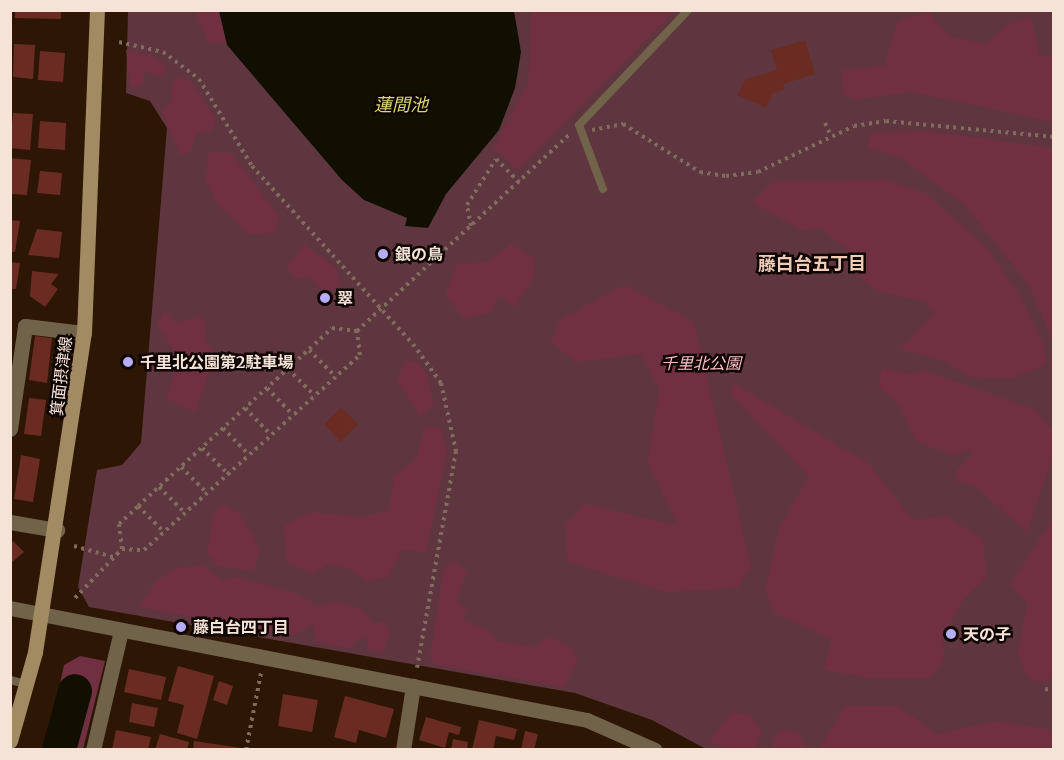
<!DOCTYPE html>
<html>
<head>
<meta charset="utf-8">
<style>
	body { margin:0 }
	#map { position:relative; width:1064px; height:760px; overflow:hidden; background:#2d1604; font-family:Merriweather,"Noto Sans JP",serif }
	div>[style] { position:absolute }
	.green>* { inset:0; background:#5f363f }
	.forest>* { inset:0; background:#703041 }
	.water>* { inset:0; background:#110f00 }
	.river>* { height:34px; margin:-17px; padding:0 17px; transform-origin:17px; border-radius:17px; background:#110f00 }
	.building>* { inset:0; background:#6a2c22 }
	.path>* { height:4px; margin-top:-2px; transform-origin:0; background:repeating-linear-gradient(90deg,#806b5c 0 3px,transparent 0 7.5px) }
	.service>* { height:8px; margin:-4px; padding:0 4px; transform-origin:4px; border-radius:4px; background:#71624a }
	.minor>* { height:15px; margin:-7.5px; padding:0 7.5px; transform-origin:7.5px; border-radius:7.5px; background:#71624a }
	.tertiary>* { height:15px; margin:-7.5px; padding:0 7.5px; transform-origin:7.5px; border-radius:7.5px; background:#71624a }
	.secondary>* { height:15px; margin:-7.5px; padding:0 7.5px; transform-origin:7.5px; border-radius:7.5px; background:#a28a62 }
	.dots>* { width:16px; height:16px; translate:-50% -50%; box-sizing:border-box; border:3px solid #0e0501; border-radius:50% }
	span { translate:-50% -50%; white-space:nowrap; text-align:center; line-height:1.15; -webkit-text-stroke:5px #0e0501; paint-order:stroke }
	.poi-label { font-size:16px; color:#f5e3d8; font-weight:700 }
	.left { translate:0 -50%; text-align:left }
	.park-label { font-size:16px; color:#fbbdc9; font-style:italic }
	.street-label { font-size:16px; color:#f5e3d8 }
	.water-label { font-size:18px; color:#dad572; font-style:italic }
	.neighbourhood-label { font-size:18px; color:#eeccb6; font-weight:700 }
	.frame { position:absolute; inset:0; border:12px solid #f5e3d8; pointer-events:none }
</style>
</head>
<body>
<div id="map">
	<div class="green">
		<i style="clip-path:polygon(128px 11px,1053px 11px,1053px 749px,706px 749px,652px 720px,575px 693px,89px 607px,78px 587px,97px 470px,122px 465px,141px 443px,167px 128px,150px 101px,126px 93px)"></i>
	</div>
	<div class="forest">
		<i style="clip-path:polygon(194px 11px,225px 11px,232px 42px,209px 44px)"></i>
		<i style="clip-path:polygon(531px 11px,675px 11px,518px 170px,493px 148px,528px 83px)"></i>
		<i style="clip-path:polygon(928px 11px,949px 36px,985px 44px,1008px 24px,1031px 16px,1040px 56px,1053px 54px,1053px 122px,911px 92px,854px 100px,843px 93px,841px 70px,884px 66px,898px 21px)"></i>
		<i style="clip-path:polygon(126px 50px,151px 55px,167px 67px,160px 77px,144px 71px,144px 84px,130px 87px)"></i>
		<i style="clip-path:polygon(179px 76px,192px 82px,215px 119px,213px 131px,196px 133px,191px 150px,181px 156px,161px 110px,172px 102px,172px 84px)"></i>
		<i style="clip-path:polygon(927px 131px,1053px 148px,1053px 342px,1029px 285px,965px 205px,901px 158px,867px 148px,871px 133px)"></i>
		<i style="clip-path:polygon(209px 152px,231px 153px,279px 216px,275px 232px,250px 235px,217px 204px,206px 180px)"></i>
		<i style="clip-path:polygon(884px 180px,925px 193px,987px 248px,1020px 296px,1044px 345px,1046px 365px,1010px 379px,970px 377px,942px 360px,900px 349px,935px 313px,926px 302px,880px 292px,861px 279px,846px 249px,822px 228px,800px 230px,752px 202px,775px 181px)"></i>
		<i style="clip-path:polygon(304px 244px,336px 268px,341px 284px,335px 290px,322px 289px,308px 277px,296px 279px,287px 267px)"></i>
		<i style="clip-path:polygon(511px 244px,535px 259px,533px 278px,515px 307px,499px 296px,490px 313px,463px 318px,445px 294px,457px 264px,488px 262px)"></i>
		<i style="clip-path:polygon(624px 285px,694px 322px,751px 567px,737px 588px,666px 592px,568px 562px,565px 525px,585px 504px,678px 526px,648px 462px,659px 388px,641px 354px,576px 362px,551px 342px,561px 319px)"></i>
		<i style="clip-path:polygon(165px 311px,175px 323px,199px 316px,206px 324px,205px 337px,215px 356px,195px 412px,166px 398px,179px 359px,157px 324px)"></i>
		<i style="clip-path:polygon(406px 360px,418px 363px,427px 374px,434px 405px,420px 417px,397px 379px)"></i>
		<i style="clip-path:polygon(882px 369px,912px 374px,923px 370px,1034px 409px,1053px 431px,1053px 456px,1027px 532px,974px 485px,957px 482px,956px 470px,972px 456px,968px 449px,953px 456px,915px 440px,898px 403px,878px 387px)"></i>
		<i style="clip-path:polygon(733px 383px,868px 463px,913px 520px,946px 516px,983px 539px,987px 577px,963px 600px,943px 637px,944px 661px,929px 679px,869px 678px,824px 670px,831px 640px,775px 613px,765px 589px,779px 528px,809px 476px,731px 395px)"></i>
		<i style="clip-path:polygon(424px 428px,441px 428px,447px 451px,426px 552px,402px 550px,389px 577px,367px 581px,350px 569px,327px 564px,314px 574px,286px 562px,284px 526px,310px 512px,362px 517px,389px 510px,394px 476px,417px 458px)"></i>
		<i style="clip-path:polygon(223px 504px,239px 513px,254px 536px,259px 553px,253px 571px,217px 566px,207px 553px,213px 514px)"></i>
		<i style="clip-path:polygon(1053px 518px,1053px 677px,1045px 683px,1028px 678px,1018px 654px,1027px 603px,1010px 585px)"></i>
		<i style="clip-path:polygon(452px 560px,467px 572px,456px 599px,466px 610px,464px 621px,488px 630px,498px 641px,534px 647px,550px 637px,572px 648px,578px 660px,565px 687px,436px 665px,430px 657px,443px 572px)"></i>
		<i style="clip-path:polygon(202px 565px,223px 580px,239px 577px,300px 595px,317px 606px,336px 602px,362px 609px,372px 623px,385px 622px,390px 632px,383px 653px,369px 651px,366px 635px,350px 648px,317px 642px,312px 624px,294px 636px,139px 607px,156px 581px,177px 568px)"></i>
		<i style="clip-path:polygon(80px 656px,105px 661px,83px 749px,62px 749px,80px 690px,60px 684px,64px 665px)"></i>
		<i style="clip-path:polygon(846px 705px,898px 706px,937px 734px,994px 721px,1053px 730px,1053px 749px,819px 749px)"></i>
		<i style="clip-path:polygon(732px 712px,750px 715px,762px 732px,754px 749px,726px 749px,709px 741px)"></i>
		<i style="clip-path:polygon(788px 730px,800px 734px,808px 749px,771px 749px,778px 732px)"></i>
	</div>
	<div class="water">
		<i style="clip-path:polygon(219px 11px,514px 11px,521px 52px,515px 88px,499px 130px,446px 194px,428px 228px,405px 226px,407px 218px,364px 200px,342px 180px,227px 45px)"></i>
	</div>
	<div class="river">
		<i style="left:59px;top:750px;width:61px;rotate:-74.8deg"></i>
	</div>
	<div class="building">
		<i style="clip-path:polygon(15px 10px,61px 10px,61px 19px,15px 18px)"></i>
		<i style="clip-path:polygon(805px 40px,815px 74px,783px 84px,784px 90px,773px 93px,766px 108px,737px 95px,746px 79px,777px 70px,771px 50px)"></i>
		<i style="clip-path:polygon(14px 44px,35px 45px,33px 79px,13px 77px)"></i>
		<i style="clip-path:polygon(40px 51px,65px 53px,63px 82px,38px 80px)"></i>
		<i style="clip-path:polygon(13px 113px,33px 114px,30px 150px,10px 148px)"></i>
		<i style="clip-path:polygon(40px 121px,66px 123px,65px 150px,38px 148px)"></i>
		<i style="clip-path:polygon(10px 158px,31px 160px,27px 195px,10px 194px)"></i>
		<i style="clip-path:polygon(40px 171px,62px 173px,60px 195px,37px 193px)"></i>
		<i style="clip-path:polygon(10px 220px,20px 221px,15px 252px,10px 252px)"></i>
		<i style="clip-path:polygon(37px 229px,62px 232px,59px 258px,28px 255px)"></i>
		<i style="clip-path:polygon(10px 262px,20px 263px,16px 289px,10px 289px)"></i>
		<i style="clip-path:polygon(32px 271px,59px 274px,51px 284px,58px 289px,45px 307px,30px 296px)"></i>
		<i style="clip-path:polygon(35px 336px,52px 338px,47px 383px,29px 380px)"></i>
		<i style="clip-path:polygon(29px 398px,46px 400px,41px 436px,24px 434px)"></i>
		<i style="clip-path:polygon(341px 407px,358px 424px,341px 442px,324px 424px)"></i>
		<i style="clip-path:polygon(21px 455px,40px 459px,33px 502px,14px 499px)"></i>
		<i style="clip-path:polygon(13px 541px,24px 552px,10px 564px,10px 544px)"></i>
		<i style="clip-path:polygon(178px 666px,214px 676px,197px 739px,177px 733px,184px 705px,168px 701px)"></i>
		<i style="clip-path:polygon(129px 669px,166px 677px,161px 700px,124px 692px)"></i>
		<i style="clip-path:polygon(219px 681px,233px 686px,227px 705px,213px 700px)"></i>
		<i style="clip-path:polygon(283px 694px,318px 700px,312px 732px,278px 726px)"></i>
		<i style="clip-path:polygon(345px 696px,394px 709px,386px 738px,359px 730px,356px 743px,334px 737px)"></i>
		<i style="clip-path:polygon(132px 703px,158px 708px,154px 727px,129px 722px)"></i>
		<i style="clip-path:polygon(426px 717px,461px 727px,459px 735px,449px 732px,445px 748px,419px 740px)"></i>
		<i style="clip-path:polygon(479px 720px,517px 729px,514px 740px,496px 736px,493px 750px,472px 750px)"></i>
		<i style="clip-path:polygon(116px 730px,151px 737px,148px 750px,112px 750px)"></i>
		<i style="clip-path:polygon(525px 731px,538px 734px,534px 750px,521px 750px)"></i>
		<i style="clip-path:polygon(160px 734px,189px 742px,187px 750px,155px 750px)"></i>
		<i style="clip-path:polygon(453px 739px,468px 742px,467px 750px,451px 750px)"></i>
		<i style="clip-path:polygon(194px 741px,241px 748px,240px 750px,193px 750px)"></i>
	</div>
	<div class="path">
		<i style="left:119px;top:42px;width:45px;rotate:12.8deg"></i>
		<i style="left:163px;top:52px;width:45px;rotate:36.9deg"></i>
		<i style="left:199px;top:79px;width:102px;rotate:58.7deg"></i>
		<i style="left:252px;top:166px;width:240px;rotate:47.9deg"></i>
		<i style="left:413px;top:344px;width:48px;rotate:54.3deg"></i>
		<i style="left:441px;top:383px;width:70px;rotate:77.6deg"></i>
		<i style="left:456px;top:451px;width:220px;rotate:100.2deg"></i>
		<i style="left:825px;top:123px;width:14px;rotate:65deg"></i>
		<i style="left:592px;top:130px;width:32px;rotate:-11deg"></i>
		<i style="left:623px;top:124px;width:91px;rotate:31.9deg"></i>
		<i style="left:700px;top:172px;width:26px;rotate:9deg"></i>
		<i style="left:726px;top:176px;width:32px;rotate:-7deg"></i>
		<i style="left:758px;top:172px;width:106px;rotate:-25.6deg"></i>
		<i style="left:854px;top:126px;width:32px;rotate:-9deg"></i>
		<i style="left:886px;top:121px;width:169px;rotate:5.4deg"></i>
		<i style="left:471px;top:226px;width:21px;rotate:-101deg"></i>
		<i style="left:467px;top:205px;width:54px;rotate:-57.8deg"></i>
		<i style="left:496px;top:159px;width:33px;rotate:45deg"></i>
		<i style="left:309px;top:350px;width:38px;rotate:45deg"></i>
		<i style="left:288px;top:369px;width:38px;rotate:45deg"></i>
		<i style="left:267px;top:388px;width:37px;rotate:46deg"></i>
		<i style="left:245px;top:408px;width:37px;rotate:46deg"></i>
		<i style="left:223px;top:428px;width:37px;rotate:46deg"></i>
		<i style="left:202px;top:448px;width:37px;rotate:45deg"></i>
		<i style="left:181px;top:467px;width:37px;rotate:45deg"></i>
		<i style="left:159px;top:487px;width:37px;rotate:45deg"></i>
		<i style="left:138px;top:506px;width:37px;rotate:45deg"></i>
		<i style="left:74px;top:546px;width:41px;rotate:15.8deg"></i>
		<i style="left:122px;top:549px;width:25px;rotate:-97deg"></i>
		<i style="left:119px;top:524px;width:26px;rotate:-43deg"></i>
		<i style="left:138px;top:506px;width:263px;rotate:-42.5deg"></i>
		<i style="left:332px;top:328px;width:25px;rotate:7deg"></i>
		<i style="left:357px;top:331px;width:289px;rotate:-42.8deg"></i>
		<i style="left:75px;top:598px;width:68px;rotate:-46.2deg"></i>
		<i style="left:122px;top:549px;width:22px;rotate:3deg"></i>
		<i style="left:144px;top:550px;width:291px;rotate:-42.1deg"></i>
		<i style="left:360px;top:355px;width:24px;rotate:-97deg"></i>
		<i style="left:1045px;top:689px;width:9px;rotate:6deg"></i>
		<i style="left:246px;top:750px;width:78px;rotate:-79deg"></i>
	</div>
	<div class="service">
		<i style="left:603px;top:189px;width:68px;rotate:-110.6deg"></i>
		<i style="left:579px;top:125px;width:158px;rotate:-46.5deg"></i>
		<i style="left:10px;top:680px;width:16px;rotate:14deg"></i>
	</div>
	<div class="minor">
		<i style="left:10px;top:429px;width:104px;rotate:-81.7deg"></i>
		<i style="left:25px;top:326px;width:59px;rotate:6.8deg"></i>
		<i style="left:10px;top:522px;width:48px;rotate:9.7deg"></i>
		<i style="left:93px;top:750px;width:122px;rotate:-76.8deg"></i>
		<i style="left:403px;top:750px;width:65px;rotate:-81.1deg"></i>
	</div>
	<div class="tertiary">
		<i style="left:10px;top:608px;width:588px;rotate:10.98deg"></i>
		<i style="left:587px;top:720px;width:74px;rotate:23.8deg"></i>
	</div>
	<div class="secondary">
		<i style="left:10px;top:741px;width:92px;rotate:-74.3deg"></i>
		<i style="left:35px;top:652px;width:323px;rotate:-81.3deg"></i>
		<i style="left:84px;top:333px;width:323px;rotate:-87.7deg"></i>
	</div>
	<div class="dots">
		<i style="left:383px;top:254px;background:#b6acf8"></i>
		<i style="left:325px;top:298px;background:#b6acf8"></i>
		<i style="left:128px;top:362px;background:#b6acf8"></i>
		<i style="left:181px;top:627px;background:#b6acf8"></i>
		<i style="left:951px;top:634px;background:#b6acf8"></i>
	</div>
	<div class="poi-label">
		<span class="left" style="left:395px;top:254px">銀の鳥</span>
		<span class="left" style="left:337px;top:298px">翠</span>
		<span class="left" style="left:140px;top:362px">千里北公園第2駐車場</span>
		<span class="left" style="left:193px;top:627px">藤白台四丁目</span>
		<span class="left" style="left:963px;top:634px">天の子</span>
	</div>
	<div class="park-label">
		<span style="left:701px;top:363px">千里北公園</span>
	</div>
	<div class="street-label">
		<span style="left:61px;top:376px;rotate:-83deg">箕面摂津線</span>
	</div>
	<div class="water-label">
		<span style="left:401px;top:105px">蓮間池</span>
	</div>
	<div class="neighbourhood-label">
		<span style="left:812px;top:264px">藤白台五丁目</span>
	</div>
	<div class="frame"></div>
</div>
</body>
</html>
